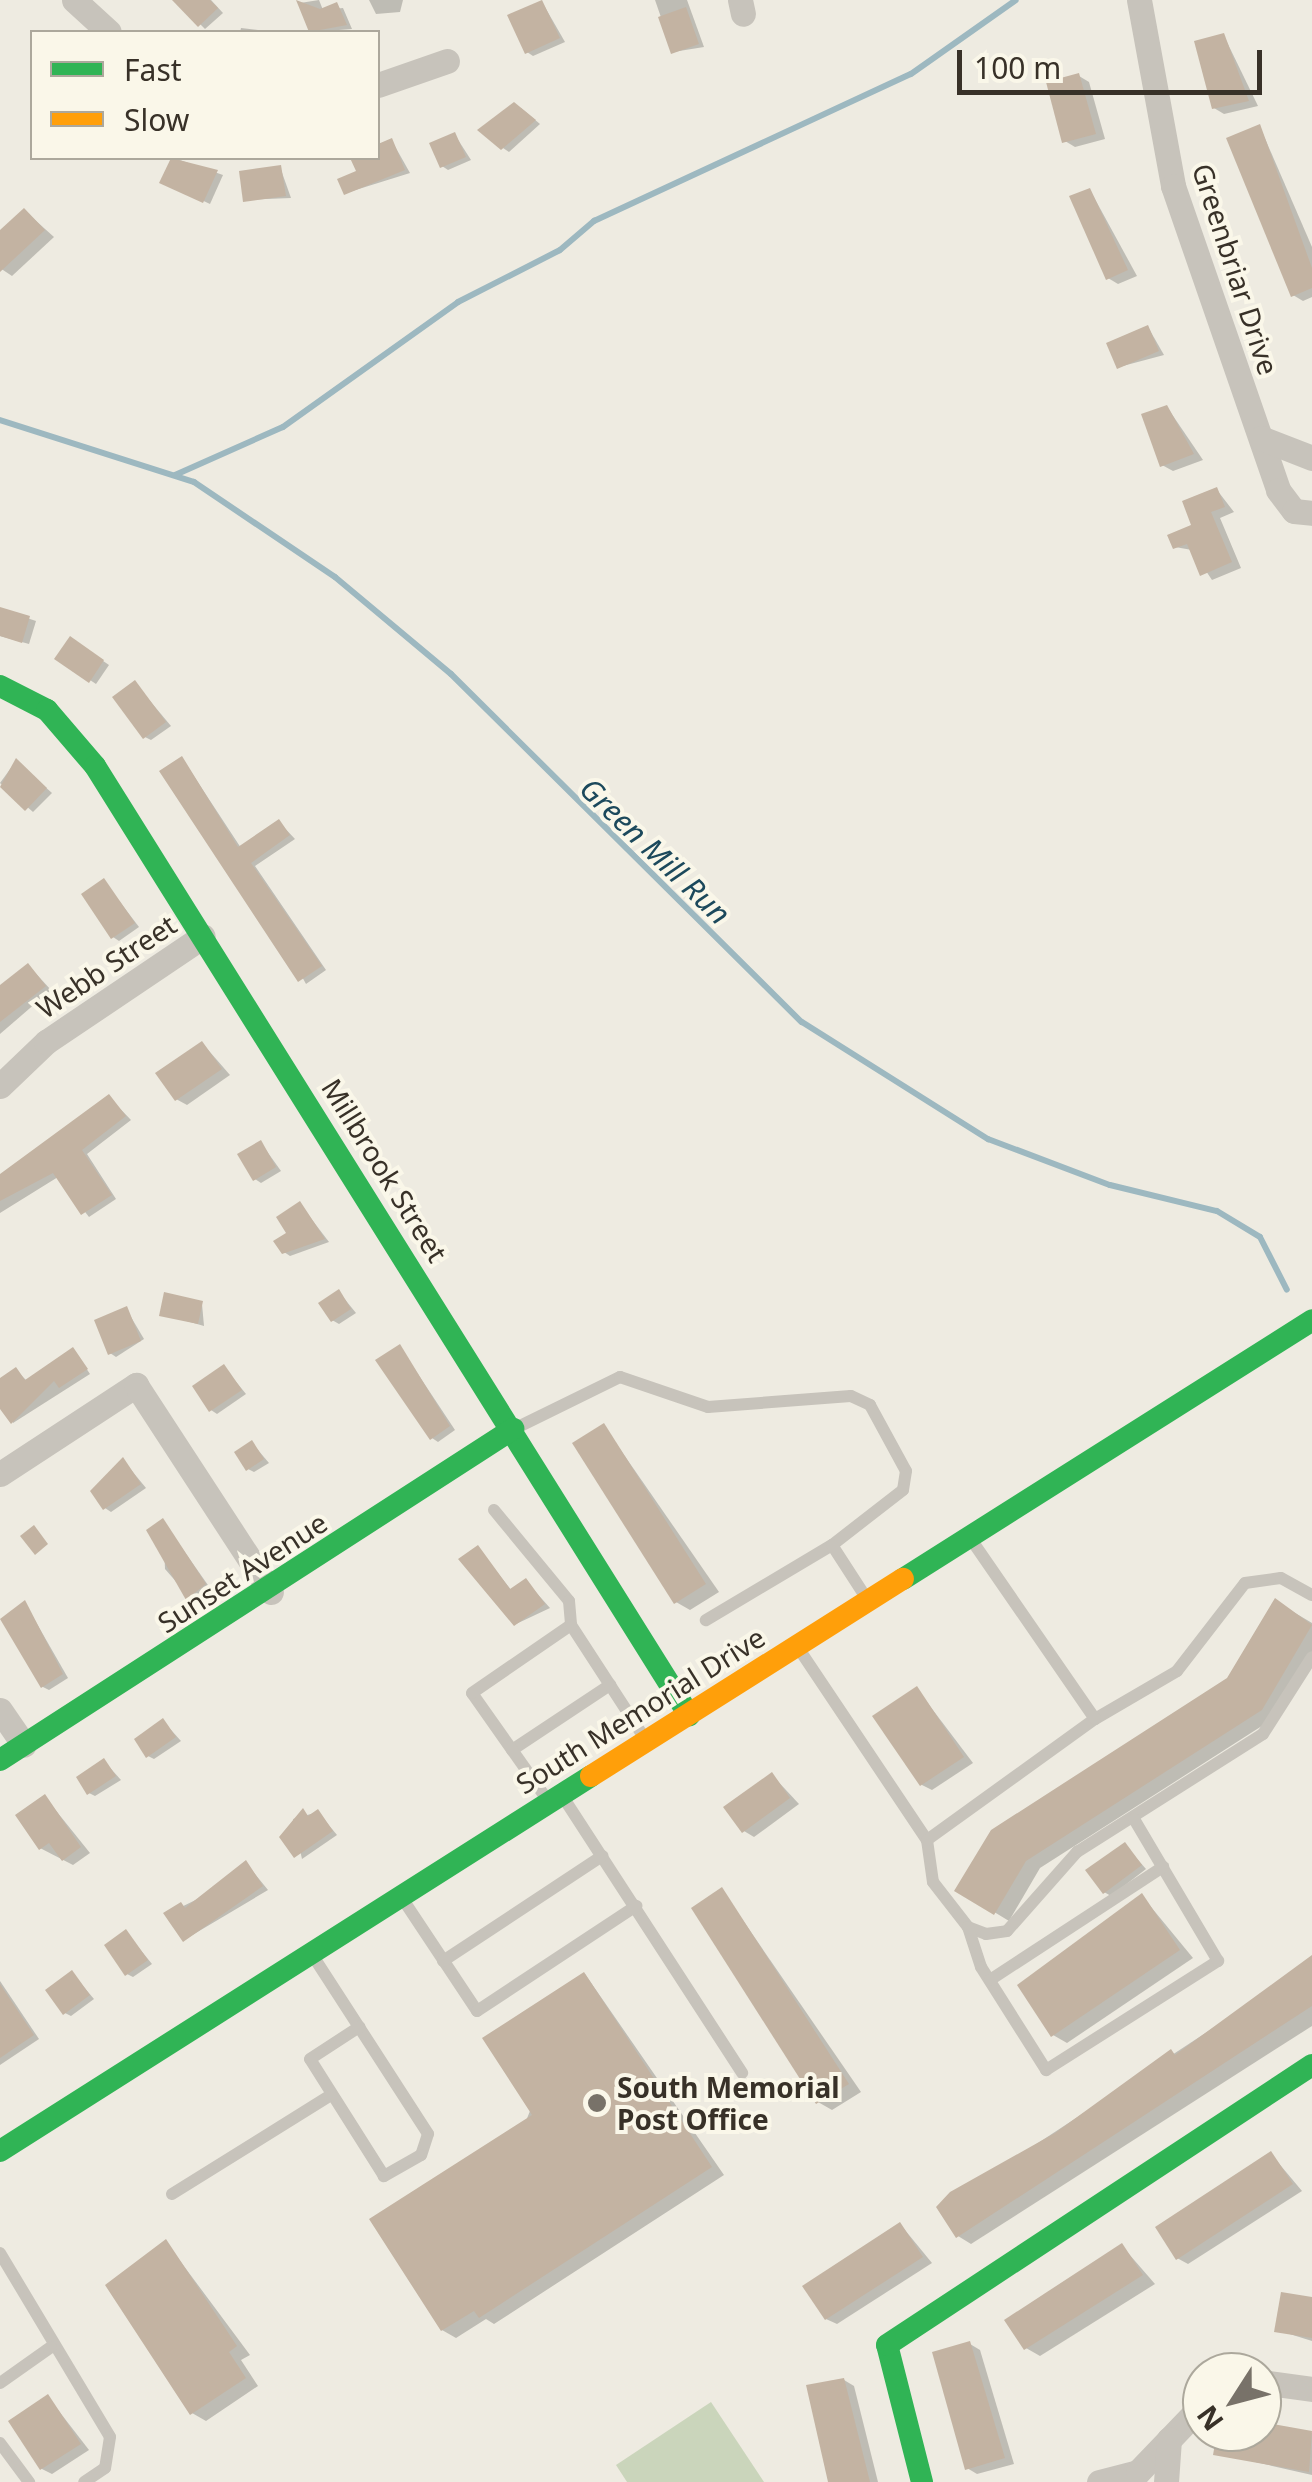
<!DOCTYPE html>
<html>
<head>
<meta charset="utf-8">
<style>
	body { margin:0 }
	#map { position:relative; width:1312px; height:2482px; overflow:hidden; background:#eeebe1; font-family:"Noto Sans",sans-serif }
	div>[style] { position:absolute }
	.green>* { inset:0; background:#cad5bb }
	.shadow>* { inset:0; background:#0003 }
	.stream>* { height:6px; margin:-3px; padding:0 3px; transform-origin:3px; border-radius:3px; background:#9db8c0 }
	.building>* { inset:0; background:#c3b3a2 }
	.lane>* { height:12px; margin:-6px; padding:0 6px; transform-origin:6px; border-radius:6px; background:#c7c3bb }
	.street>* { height:25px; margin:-12.5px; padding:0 12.5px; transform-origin:12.5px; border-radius:12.5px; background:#c7c3bb }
	.fast>* { height:22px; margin:-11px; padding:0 11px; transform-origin:11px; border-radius:11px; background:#30b455 }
	.slow>* { height:22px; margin:-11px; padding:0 11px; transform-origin:11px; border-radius:11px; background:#ff9f0a }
	.dots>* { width:28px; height:28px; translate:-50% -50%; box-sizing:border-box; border:5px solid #faf7e9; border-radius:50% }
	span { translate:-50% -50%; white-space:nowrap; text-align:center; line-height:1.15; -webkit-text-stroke:8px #faf7e9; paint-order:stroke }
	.street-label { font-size:28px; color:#383128 }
	.poi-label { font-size:28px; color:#383128; font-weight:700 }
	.left { translate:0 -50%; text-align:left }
	.water-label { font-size:30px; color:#1c495c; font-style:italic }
	.legend { position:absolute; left:30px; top:30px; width:350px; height:130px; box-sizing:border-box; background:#faf7e9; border:2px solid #aca89c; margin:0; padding:12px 18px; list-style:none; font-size:30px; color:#383128 }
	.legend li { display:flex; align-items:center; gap:20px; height:50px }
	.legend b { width:50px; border:2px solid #aca89c }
	.north { position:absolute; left:1182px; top:2352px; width:100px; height:100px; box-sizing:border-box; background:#faf7e9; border:2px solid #aca89c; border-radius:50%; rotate:234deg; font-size:28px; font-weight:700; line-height:40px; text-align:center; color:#383128 }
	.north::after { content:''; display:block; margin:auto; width:35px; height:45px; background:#787269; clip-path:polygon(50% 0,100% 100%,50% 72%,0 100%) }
	.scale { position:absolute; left:957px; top:50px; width:305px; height:45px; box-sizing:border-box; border:5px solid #383128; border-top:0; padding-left:12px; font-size:30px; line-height:35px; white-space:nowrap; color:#383128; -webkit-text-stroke:8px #faf7e9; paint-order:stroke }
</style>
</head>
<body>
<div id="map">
	<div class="green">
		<i style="clip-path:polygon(711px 2402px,764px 2482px,627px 2482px,616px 2465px)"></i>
	</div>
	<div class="shadow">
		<i style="clip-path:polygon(176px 0,211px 0,223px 13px,205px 29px)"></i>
		<i style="clip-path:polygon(319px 0,323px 10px,343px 8px,352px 29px,312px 32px,300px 3px)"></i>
		<i style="clip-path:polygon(369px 0,403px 0,400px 12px,376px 14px)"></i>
		<i style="clip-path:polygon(655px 0,687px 0,704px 47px,673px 52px)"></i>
		<i style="clip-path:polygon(542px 2px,565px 42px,533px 56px,527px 52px)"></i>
		<i style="clip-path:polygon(241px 28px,274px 32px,240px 32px)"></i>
		<i style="clip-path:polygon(1224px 36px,1258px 106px,1224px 114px,1214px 108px)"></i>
		<i style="clip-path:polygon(1079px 76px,1089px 82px,1105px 139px,1075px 147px,1065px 141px)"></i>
		<i style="clip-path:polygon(521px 108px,540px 124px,509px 152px,503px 148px)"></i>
		<i style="clip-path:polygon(1260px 127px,1312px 247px,1312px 297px,1303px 301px,1293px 295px)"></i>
		<i style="clip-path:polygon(455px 135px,471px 160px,448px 170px,442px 166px)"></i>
		<i style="clip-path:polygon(392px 141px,410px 173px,346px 193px,359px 172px,354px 161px,378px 158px)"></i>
		<i style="clip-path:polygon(174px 158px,223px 175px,210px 204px,163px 182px)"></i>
		<i style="clip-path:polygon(280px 167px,291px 198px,245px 200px)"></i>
		<i style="clip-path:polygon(1090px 190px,1137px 276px,1118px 284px,1108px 278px)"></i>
		<i style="clip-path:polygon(25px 211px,54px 237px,12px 276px,0 268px,0 234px)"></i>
		<i style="clip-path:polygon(1148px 327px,1164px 355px,1119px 367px)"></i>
		<i style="clip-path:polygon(1167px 407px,1203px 460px,1173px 471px,1162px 465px)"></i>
		<i style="clip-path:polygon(1217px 490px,1234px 512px,1220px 518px,1241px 568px,1212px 580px,1192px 550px,1175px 547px)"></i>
		<i style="clip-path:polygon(0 609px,36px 621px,29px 644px,0 636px)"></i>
		<i style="clip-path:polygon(71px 639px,109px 665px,96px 684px,57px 658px)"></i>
		<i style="clip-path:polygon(135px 683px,171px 726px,151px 740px,145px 737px)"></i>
		<i style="clip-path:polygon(182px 758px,241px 848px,279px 822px,295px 839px,255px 866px,326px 970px,306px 984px)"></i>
		<i style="clip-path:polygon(16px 761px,52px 793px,33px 812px,0 783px)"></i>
		<i style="clip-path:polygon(104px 881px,139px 927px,119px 941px,113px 937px)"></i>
		<i style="clip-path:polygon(29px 966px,51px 990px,0 1034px,0 992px)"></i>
		<i style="clip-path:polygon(203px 1044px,230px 1075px,187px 1105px,176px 1099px)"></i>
		<i style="clip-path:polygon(109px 1097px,131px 1120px,87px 1154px,116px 1199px,89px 1217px,58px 1177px,0 1213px,0 1177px)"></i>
		<i style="clip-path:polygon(261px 1143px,281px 1171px,261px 1183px,255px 1179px)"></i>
		<i style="clip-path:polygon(300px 1204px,329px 1242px,290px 1256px,284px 1252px)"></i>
		<i style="clip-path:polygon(339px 1292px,356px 1313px,339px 1324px,332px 1320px)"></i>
		<i style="clip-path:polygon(202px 1304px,204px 1326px,162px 1314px)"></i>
		<i style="clip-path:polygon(128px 1312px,144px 1339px,116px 1357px,110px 1353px)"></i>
		<i style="clip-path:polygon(400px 1347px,455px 1430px,438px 1442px,432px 1438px)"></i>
		<i style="clip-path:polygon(74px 1350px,90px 1374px,13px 1423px,0 1381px,16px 1370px,27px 1381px)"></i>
		<i style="clip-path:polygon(224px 1367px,246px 1394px,217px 1414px,211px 1410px)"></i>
		<i style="clip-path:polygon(604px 1426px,719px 1592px,690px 1610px,676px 1602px)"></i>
		<i style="clip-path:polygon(252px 1443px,269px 1463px,254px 1472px,248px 1469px)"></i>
		<i style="clip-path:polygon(123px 1460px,146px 1488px,111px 1512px,105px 1508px)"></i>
		<i style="clip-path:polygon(163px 1521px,210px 1588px,193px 1601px,165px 1569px)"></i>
		<i style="clip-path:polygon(478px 1548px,512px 1591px,526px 1581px,550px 1608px,516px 1624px)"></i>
		<i style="clip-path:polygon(1275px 1601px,1312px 1623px,1312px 1656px,1276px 1717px,1040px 1868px,1009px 1921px,958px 1890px,1229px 1679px)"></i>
		<i style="clip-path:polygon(25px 1603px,68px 1678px,49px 1690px,43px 1687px)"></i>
		<i style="clip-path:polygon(917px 1689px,973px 1763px,932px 1790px,922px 1785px)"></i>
		<i style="clip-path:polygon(163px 1721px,181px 1741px,154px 1759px,148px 1756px)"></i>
		<i style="clip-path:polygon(104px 1761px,121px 1780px,95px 1796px,89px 1793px)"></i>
		<i style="clip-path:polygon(772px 1775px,799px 1804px,754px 1837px,744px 1831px)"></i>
		<i style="clip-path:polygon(45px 1797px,90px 1853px,73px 1865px,40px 1848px)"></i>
		<i style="clip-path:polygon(318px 1812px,337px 1835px,302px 1859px,293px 1819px)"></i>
		<i style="clip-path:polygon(1125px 1845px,1146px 1869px,1111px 1896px,1104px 1892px)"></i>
		<i style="clip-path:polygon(246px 1863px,268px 1890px,184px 1940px,167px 1914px,220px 1888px)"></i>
		<i style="clip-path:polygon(722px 1890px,861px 2092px,832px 2110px,818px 2102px)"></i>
		<i style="clip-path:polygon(1142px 1896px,1193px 1958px,1067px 2043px,1053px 2035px)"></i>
		<i style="clip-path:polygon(126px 1932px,152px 1964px,133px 1977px,127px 1974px)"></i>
		<i style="clip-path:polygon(1312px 1963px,1312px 2026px,971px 2244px,958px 2236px,939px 2208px)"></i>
		<i style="clip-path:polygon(72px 1973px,94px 1999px,71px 2016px,65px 2013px)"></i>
		<i style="clip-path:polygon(585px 1974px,724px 2175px,494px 2324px,486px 2319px,456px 2338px,442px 2330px)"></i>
		<i style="clip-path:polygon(0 1981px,39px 2039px,0 2065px)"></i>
		<i style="clip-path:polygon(1271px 2154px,1302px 2191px,1188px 2264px,1177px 2258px)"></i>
		<i style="clip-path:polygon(900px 2224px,932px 2263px,837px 2324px,826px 2319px)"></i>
		<i style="clip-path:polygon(166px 2242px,250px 2355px,241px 2360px,258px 2386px,206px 2421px,192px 2413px)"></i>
		<i style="clip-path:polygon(1122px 2246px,1155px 2284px,1040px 2356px,1026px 2348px)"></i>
		<i style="clip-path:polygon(1312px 2300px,1312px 2341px,1277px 2330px)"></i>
		<i style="clip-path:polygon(970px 2344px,980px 2350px,1014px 2464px,977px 2474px,967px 2468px)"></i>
		<i style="clip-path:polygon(844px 2380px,854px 2386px,878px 2482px,831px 2482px)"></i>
		<i style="clip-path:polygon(48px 2397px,89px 2450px,52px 2474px,42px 2469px)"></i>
		<i style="clip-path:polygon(1262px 2424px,1312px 2433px,1312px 2475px,1216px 2453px,1219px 2432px,1262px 2432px)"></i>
	</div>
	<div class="stream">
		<i style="left:0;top:420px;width:204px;rotate:17.7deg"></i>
		<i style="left:194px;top:482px;width:170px;rotate:34deg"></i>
		<i style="left:335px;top:577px;width:151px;rotate:39.9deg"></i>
		<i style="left:451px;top:674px;width:494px;rotate:44.8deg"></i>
		<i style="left:802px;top:1022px;width:220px;rotate:32.2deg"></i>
		<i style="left:988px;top:1139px;width:130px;rotate:20.7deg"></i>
		<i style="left:1110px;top:1185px;width:110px;rotate:13.7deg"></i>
		<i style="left:1217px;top:1211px;width:50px;rotate:31.2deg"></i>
		<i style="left:1260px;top:1237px;width:59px;rotate:63deg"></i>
		<i style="left:175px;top:475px;width:118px;rotate:-24deg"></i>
		<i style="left:283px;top:427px;width:215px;rotate:-35.5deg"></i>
		<i style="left:458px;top:302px;width:114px;rotate:-27deg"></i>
		<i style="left:560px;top:250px;width:45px;rotate:-40.5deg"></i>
		<i style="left:594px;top:221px;width:349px;rotate:-24.9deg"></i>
		<i style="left:911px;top:74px;width:128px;rotate:-35.2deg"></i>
	</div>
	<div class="building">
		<i style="clip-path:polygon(172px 0,210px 0,218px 8px,198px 27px)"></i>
		<i style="clip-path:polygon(296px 0,320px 9px,337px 2px,347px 25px,309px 32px)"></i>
		<i style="clip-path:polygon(542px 0,560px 38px,525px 54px,507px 15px)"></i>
		<i style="clip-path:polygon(686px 7px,699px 44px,671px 54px,658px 17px)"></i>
		<i style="clip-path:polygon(1224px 33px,1249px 101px,1212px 109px,1194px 41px)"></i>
		<i style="clip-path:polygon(1079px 73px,1096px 134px,1062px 143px,1046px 82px)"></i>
		<i style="clip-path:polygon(514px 102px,536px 120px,501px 150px,477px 130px)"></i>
		<i style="clip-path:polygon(1260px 124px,1312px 268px,1312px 288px,1291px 297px,1226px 138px)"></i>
		<i style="clip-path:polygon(455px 132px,466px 157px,440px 168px,429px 143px)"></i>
		<i style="clip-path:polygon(392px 138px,405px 170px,344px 195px,337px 179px,356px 171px,350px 158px,378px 158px,378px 144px)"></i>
		<i style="clip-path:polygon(171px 158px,218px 170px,203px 203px,159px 183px)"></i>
		<i style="clip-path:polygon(281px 165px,286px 196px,243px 202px,239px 171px)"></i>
		<i style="clip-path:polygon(1090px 188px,1128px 270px,1106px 280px,1069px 196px)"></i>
		<i style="clip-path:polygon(24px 208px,45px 230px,0 272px,0 230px)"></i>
		<i style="clip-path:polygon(1148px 325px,1159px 351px,1117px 369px,1106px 343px)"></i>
		<i style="clip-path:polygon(1167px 405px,1194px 454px,1160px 467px,1141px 414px)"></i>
		<i style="clip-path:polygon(1217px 487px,1225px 507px,1211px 512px,1232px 562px,1200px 576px,1187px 544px,1173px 549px,1167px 535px,1191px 525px,1182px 501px)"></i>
		<i style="clip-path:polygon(0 607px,30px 616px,22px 643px,0 636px)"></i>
		<i style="clip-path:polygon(70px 636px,104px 660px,89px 683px,54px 659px)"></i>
		<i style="clip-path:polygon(135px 680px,166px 722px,143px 739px,112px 697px)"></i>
		<i style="clip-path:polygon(182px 756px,238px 847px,279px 819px,290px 835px,251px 863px,322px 966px,298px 982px,159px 771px)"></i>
		<i style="clip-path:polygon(16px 758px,47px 788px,25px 811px,0 787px)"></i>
		<i style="clip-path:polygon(104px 878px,135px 923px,111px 939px,81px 894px)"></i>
		<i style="clip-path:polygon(28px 963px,46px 986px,0 1022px,0 985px)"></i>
		<i style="clip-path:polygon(202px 1041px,222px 1069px,175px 1101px,155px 1073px)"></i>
		<i style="clip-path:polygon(109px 1094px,126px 1116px,82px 1150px,112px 1195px,81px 1215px,53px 1173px,0 1201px,0 1174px)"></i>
		<i style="clip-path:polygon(261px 1140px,276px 1167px,253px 1181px,237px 1154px)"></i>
		<i style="clip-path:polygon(300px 1201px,325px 1239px,282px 1254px,273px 1241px,286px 1233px,276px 1217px)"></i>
		<i style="clip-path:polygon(339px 1289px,351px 1309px,331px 1322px,318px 1303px)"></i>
		<i style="clip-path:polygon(164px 1292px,203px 1301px,198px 1324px,159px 1316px)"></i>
		<i style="clip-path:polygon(127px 1306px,141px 1341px,108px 1355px,94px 1320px)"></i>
		<i style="clip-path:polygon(400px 1344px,450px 1426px,430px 1440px,375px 1360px)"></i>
		<i style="clip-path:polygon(73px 1347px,88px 1369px,59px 1388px,54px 1381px,11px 1424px,0 1409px,0 1378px,16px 1367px,25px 1380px)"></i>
		<i style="clip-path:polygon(224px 1364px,242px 1390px,209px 1412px,192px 1386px)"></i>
		<i style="clip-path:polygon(604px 1423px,706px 1584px,674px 1604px,572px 1443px)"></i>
		<i style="clip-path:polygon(252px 1440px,264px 1459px,246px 1471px,234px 1452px)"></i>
		<i style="clip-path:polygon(123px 1457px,141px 1484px,103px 1510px,90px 1491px)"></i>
		<i style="clip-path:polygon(163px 1518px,206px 1584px,186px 1600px,146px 1530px)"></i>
		<i style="clip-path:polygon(34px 1525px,48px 1544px,35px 1555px,20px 1536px)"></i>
		<i style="clip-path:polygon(478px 1545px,510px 1589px,526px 1578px,545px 1604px,514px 1626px,458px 1559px)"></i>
		<i style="clip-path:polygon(1275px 1598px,1312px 1625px,1262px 1710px,1026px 1861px,994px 1915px,954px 1891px,991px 1830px,1227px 1678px)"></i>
		<i style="clip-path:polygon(25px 1600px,63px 1674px,41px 1688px,0 1619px)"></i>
		<i style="clip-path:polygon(917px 1686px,964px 1757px,920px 1786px,872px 1716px)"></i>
		<i style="clip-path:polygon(163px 1718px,176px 1737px,146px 1758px,134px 1739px)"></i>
		<i style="clip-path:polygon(104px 1758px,116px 1776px,87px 1795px,76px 1777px)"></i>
		<i style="clip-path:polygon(772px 1772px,790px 1798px,742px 1833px,723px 1807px)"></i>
		<i style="clip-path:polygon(45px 1794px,81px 1847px,62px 1861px,49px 1843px,39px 1850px,15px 1815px)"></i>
		<i style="clip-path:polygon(303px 1808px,308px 1816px,318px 1809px,333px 1831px,294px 1858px,279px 1837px)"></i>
		<i style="clip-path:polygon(1125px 1842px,1142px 1865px,1103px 1894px,1085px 1870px)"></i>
		<i style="clip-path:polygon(246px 1860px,263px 1886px,183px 1942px,163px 1913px,181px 1902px,185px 1908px)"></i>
		<i style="clip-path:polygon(722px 1887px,849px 2084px,816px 2104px,691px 1908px)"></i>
		<i style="clip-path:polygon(1142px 1893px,1180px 1950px,1051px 2037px,1017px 1985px)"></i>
		<i style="clip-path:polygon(126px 1929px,148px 1960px,125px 1976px,104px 1945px)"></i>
		<i style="clip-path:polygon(1312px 1955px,1312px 2006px,956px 2238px,936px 2207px,950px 2192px,1055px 2133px,1171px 2049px,1175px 2055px)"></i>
		<i style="clip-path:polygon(72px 1970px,90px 1995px,63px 2015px,45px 1990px)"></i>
		<i style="clip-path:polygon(584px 1972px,712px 2167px,479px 2318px,474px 2311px,441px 2331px,369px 2219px,532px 2115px,482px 2038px)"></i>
		<i style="clip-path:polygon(0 1984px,34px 2035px,0 2058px)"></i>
		<i style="clip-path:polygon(1271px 2151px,1293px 2184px,1176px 2260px,1155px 2227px)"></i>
		<i style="clip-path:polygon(900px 2222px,923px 2257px,825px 2320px,802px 2286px)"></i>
		<i style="clip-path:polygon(166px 2239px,237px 2346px,229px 2352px,246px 2378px,190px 2415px,105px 2285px)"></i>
		<i style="clip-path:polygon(1122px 2243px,1143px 2275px,1024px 2350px,1004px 2320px)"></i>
		<i style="clip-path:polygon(1281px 2292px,1312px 2297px,1312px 2338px,1274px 2332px)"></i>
		<i style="clip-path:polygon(970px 2341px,1005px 2458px,965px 2470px,932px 2352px)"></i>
		<i style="clip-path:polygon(844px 2378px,870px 2482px,828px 2482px,806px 2385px)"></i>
		<i style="clip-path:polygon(48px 2394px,81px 2444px,40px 2470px,8px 2421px)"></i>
		<i style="clip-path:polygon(1262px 2422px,1312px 2431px,1309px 2472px,1213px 2455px,1217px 2432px,1262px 2432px)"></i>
	</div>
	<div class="lane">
		<i style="left:516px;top:1428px;width:116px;rotate:-26.1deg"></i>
		<i style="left:620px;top:1377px;width:93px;rotate:18.8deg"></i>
		<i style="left:708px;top:1407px;width:143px;rotate:-4.4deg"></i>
		<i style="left:851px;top:1396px;width:21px;rotate:25deg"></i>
		<i style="left:870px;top:1405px;width:75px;rotate:61.4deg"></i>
		<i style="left:906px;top:1471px;width:19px;rotate:99deg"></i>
		<i style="left:903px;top:1490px;width:90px;rotate:142.2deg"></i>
		<i style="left:832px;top:1545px;width:147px;rotate:149.2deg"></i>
		<i style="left:494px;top:1510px;width:118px;rotate:50.5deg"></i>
		<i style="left:569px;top:1601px;width:24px;rotate:85deg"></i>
		<i style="left:832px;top:1545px;width:64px;rotate:57.1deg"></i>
		<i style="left:799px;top:1649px;width:230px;rotate:56.2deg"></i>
		<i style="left:927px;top:1840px;width:42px;rotate:81.9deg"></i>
		<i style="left:933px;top:1882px;width:57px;rotate:52.1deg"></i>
		<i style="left:968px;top:1927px;width:19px;rotate:21deg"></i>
		<i style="left:986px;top:1934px;width:21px;rotate:-8deg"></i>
		<i style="left:1007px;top:1931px;width:106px;rotate:-48.5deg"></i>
		<i style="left:1077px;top:1852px;width:220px;rotate:-32.4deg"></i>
		<i style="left:1263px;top:1734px;width:91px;rotate:-57.5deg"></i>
		<i style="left:1095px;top:1719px;width:95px;rotate:-30.3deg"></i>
		<i style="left:1177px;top:1671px;width:111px;rotate:-52.3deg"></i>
		<i style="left:1245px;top:1583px;width:36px;rotate:-8deg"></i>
		<i style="left:1281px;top:1578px;width:35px;rotate:29deg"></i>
		<i style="left:512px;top:1750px;width:118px;rotate:-33.6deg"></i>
		<i style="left:563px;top:1797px;width:329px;rotate:57deg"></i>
		<i style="left:546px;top:1798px;width:128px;rotate:-125.2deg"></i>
		<i style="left:472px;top:1693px;width:120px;rotate:-34.5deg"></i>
		<i style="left:571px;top:1625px;width:136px;rotate:57deg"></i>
		<i style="left:927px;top:1840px;width:207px;rotate:-35.8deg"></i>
		<i style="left:1095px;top:1719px;width:219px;rotate:-124.6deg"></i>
		<i style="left:404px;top:1901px;width:132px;rotate:56.4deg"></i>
		<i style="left:477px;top:2011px;width:191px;rotate:-33.4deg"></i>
		<i style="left:968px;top:1927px;width:42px;rotate:72deg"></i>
		<i style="left:981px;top:1967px;width:122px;rotate:57.7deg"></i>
		<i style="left:1046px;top:2070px;width:204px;rotate:-32.4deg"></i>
		<i style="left:1218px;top:1961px;width:165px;rotate:-120.6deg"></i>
		<i style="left:315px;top:1959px;width:208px;rotate:57.1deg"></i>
		<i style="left:428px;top:2134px;width:22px;rotate:108deg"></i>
		<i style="left:421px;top:2155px;width:43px;rotate:150.4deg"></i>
		<i style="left:384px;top:2176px;width:138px;rotate:-122.3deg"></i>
		<i style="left:310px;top:2059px;width:59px;rotate:-33.1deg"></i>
		<i style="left:443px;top:1961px;width:191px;rotate:-33.4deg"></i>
		<i style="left:990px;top:1980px;width:207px;rotate:-33.2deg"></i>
		<i style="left:172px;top:2194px;width:187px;rotate:-31.9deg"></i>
		<i style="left:0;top:2253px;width:214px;rotate:59.1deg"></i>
		<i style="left:110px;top:2437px;width:31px;rotate:99deg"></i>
		<i style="left:105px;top:2468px;width:25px;rotate:146deg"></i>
		<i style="left:0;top:2383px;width:62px;rotate:-35.2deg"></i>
		<i style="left:0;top:2443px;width:49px;rotate:53.4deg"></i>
	</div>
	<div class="street">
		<i style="left:74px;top:0;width:47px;rotate:42.4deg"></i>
		<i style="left:740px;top:0;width:14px;rotate:78deg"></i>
		<i style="left:1139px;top:0;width:189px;rotate:79.6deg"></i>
		<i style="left:1173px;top:186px;width:322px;rotate:70.9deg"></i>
		<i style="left:1278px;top:490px;width:26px;rotate:53deg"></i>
		<i style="left:1294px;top:511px;width:18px;rotate:6deg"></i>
		<i style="left:378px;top:85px;width:73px;rotate:-19.2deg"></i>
		<i style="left:1261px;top:438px;width:55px;rotate:21.4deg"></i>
		<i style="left:0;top:1086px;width:64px;rotate:-43.7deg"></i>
		<i style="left:46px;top:1042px;width:189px;rotate:-34deg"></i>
		<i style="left:0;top:1474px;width:163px;rotate:-33.2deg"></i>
		<i style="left:136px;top:1385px;width:247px;rotate:56.9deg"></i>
		<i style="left:0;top:1710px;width:42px;rotate:55.6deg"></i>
		<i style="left:1262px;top:2382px;width:50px;rotate:8deg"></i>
		<i style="left:1099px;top:2482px;width:40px;rotate:-14.4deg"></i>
		<i style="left:1138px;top:2472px;width:93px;rotate:-46.3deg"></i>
		<i style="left:1166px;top:2482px;width:43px;rotate:-86deg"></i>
	</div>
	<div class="fast">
		<i style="left:0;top:686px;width:53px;rotate:27.1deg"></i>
		<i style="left:47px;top:710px;width:74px;rotate:49.4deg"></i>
		<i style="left:95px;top:766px;width:1120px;rotate:57.96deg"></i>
		<i style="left:903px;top:1579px;width:484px;rotate:-32.3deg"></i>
		<i style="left:0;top:1760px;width:611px;rotate:-32.83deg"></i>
		<i style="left:0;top:2151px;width:700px;rotate:-32.4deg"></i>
		<i style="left:922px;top:2482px;width:141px;rotate:-104.3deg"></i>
		<i style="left:887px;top:2345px;width:509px;rotate:-33.38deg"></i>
	</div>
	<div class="slow">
		<i style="left:591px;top:1776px;width:369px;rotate:-32.3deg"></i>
	</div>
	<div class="dots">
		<i style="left:597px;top:2103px;background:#787269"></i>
	</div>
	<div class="street-label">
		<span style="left:1236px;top:269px;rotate:72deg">Greenbriar Drive</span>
		<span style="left:106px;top:966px;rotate:-34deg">Webb Street</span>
		<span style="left:385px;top:1170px;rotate:58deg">Millbrook Street</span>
		<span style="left:242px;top:1572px;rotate:-33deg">Sunset Avenue</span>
		<span style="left:640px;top:1710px;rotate:-32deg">South Memorial Drive</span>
	</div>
	<div class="poi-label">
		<span class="left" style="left:617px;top:2103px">South Memorial<br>Post Office</span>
	</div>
	<div class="water-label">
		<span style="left:655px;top:851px;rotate:44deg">Green Mill Run</span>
	</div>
	<ul class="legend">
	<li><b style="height:12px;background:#30b455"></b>Fast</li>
	<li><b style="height:12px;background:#ff9f0a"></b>Slow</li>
	</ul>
	<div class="north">N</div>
	<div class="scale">100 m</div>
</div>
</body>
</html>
